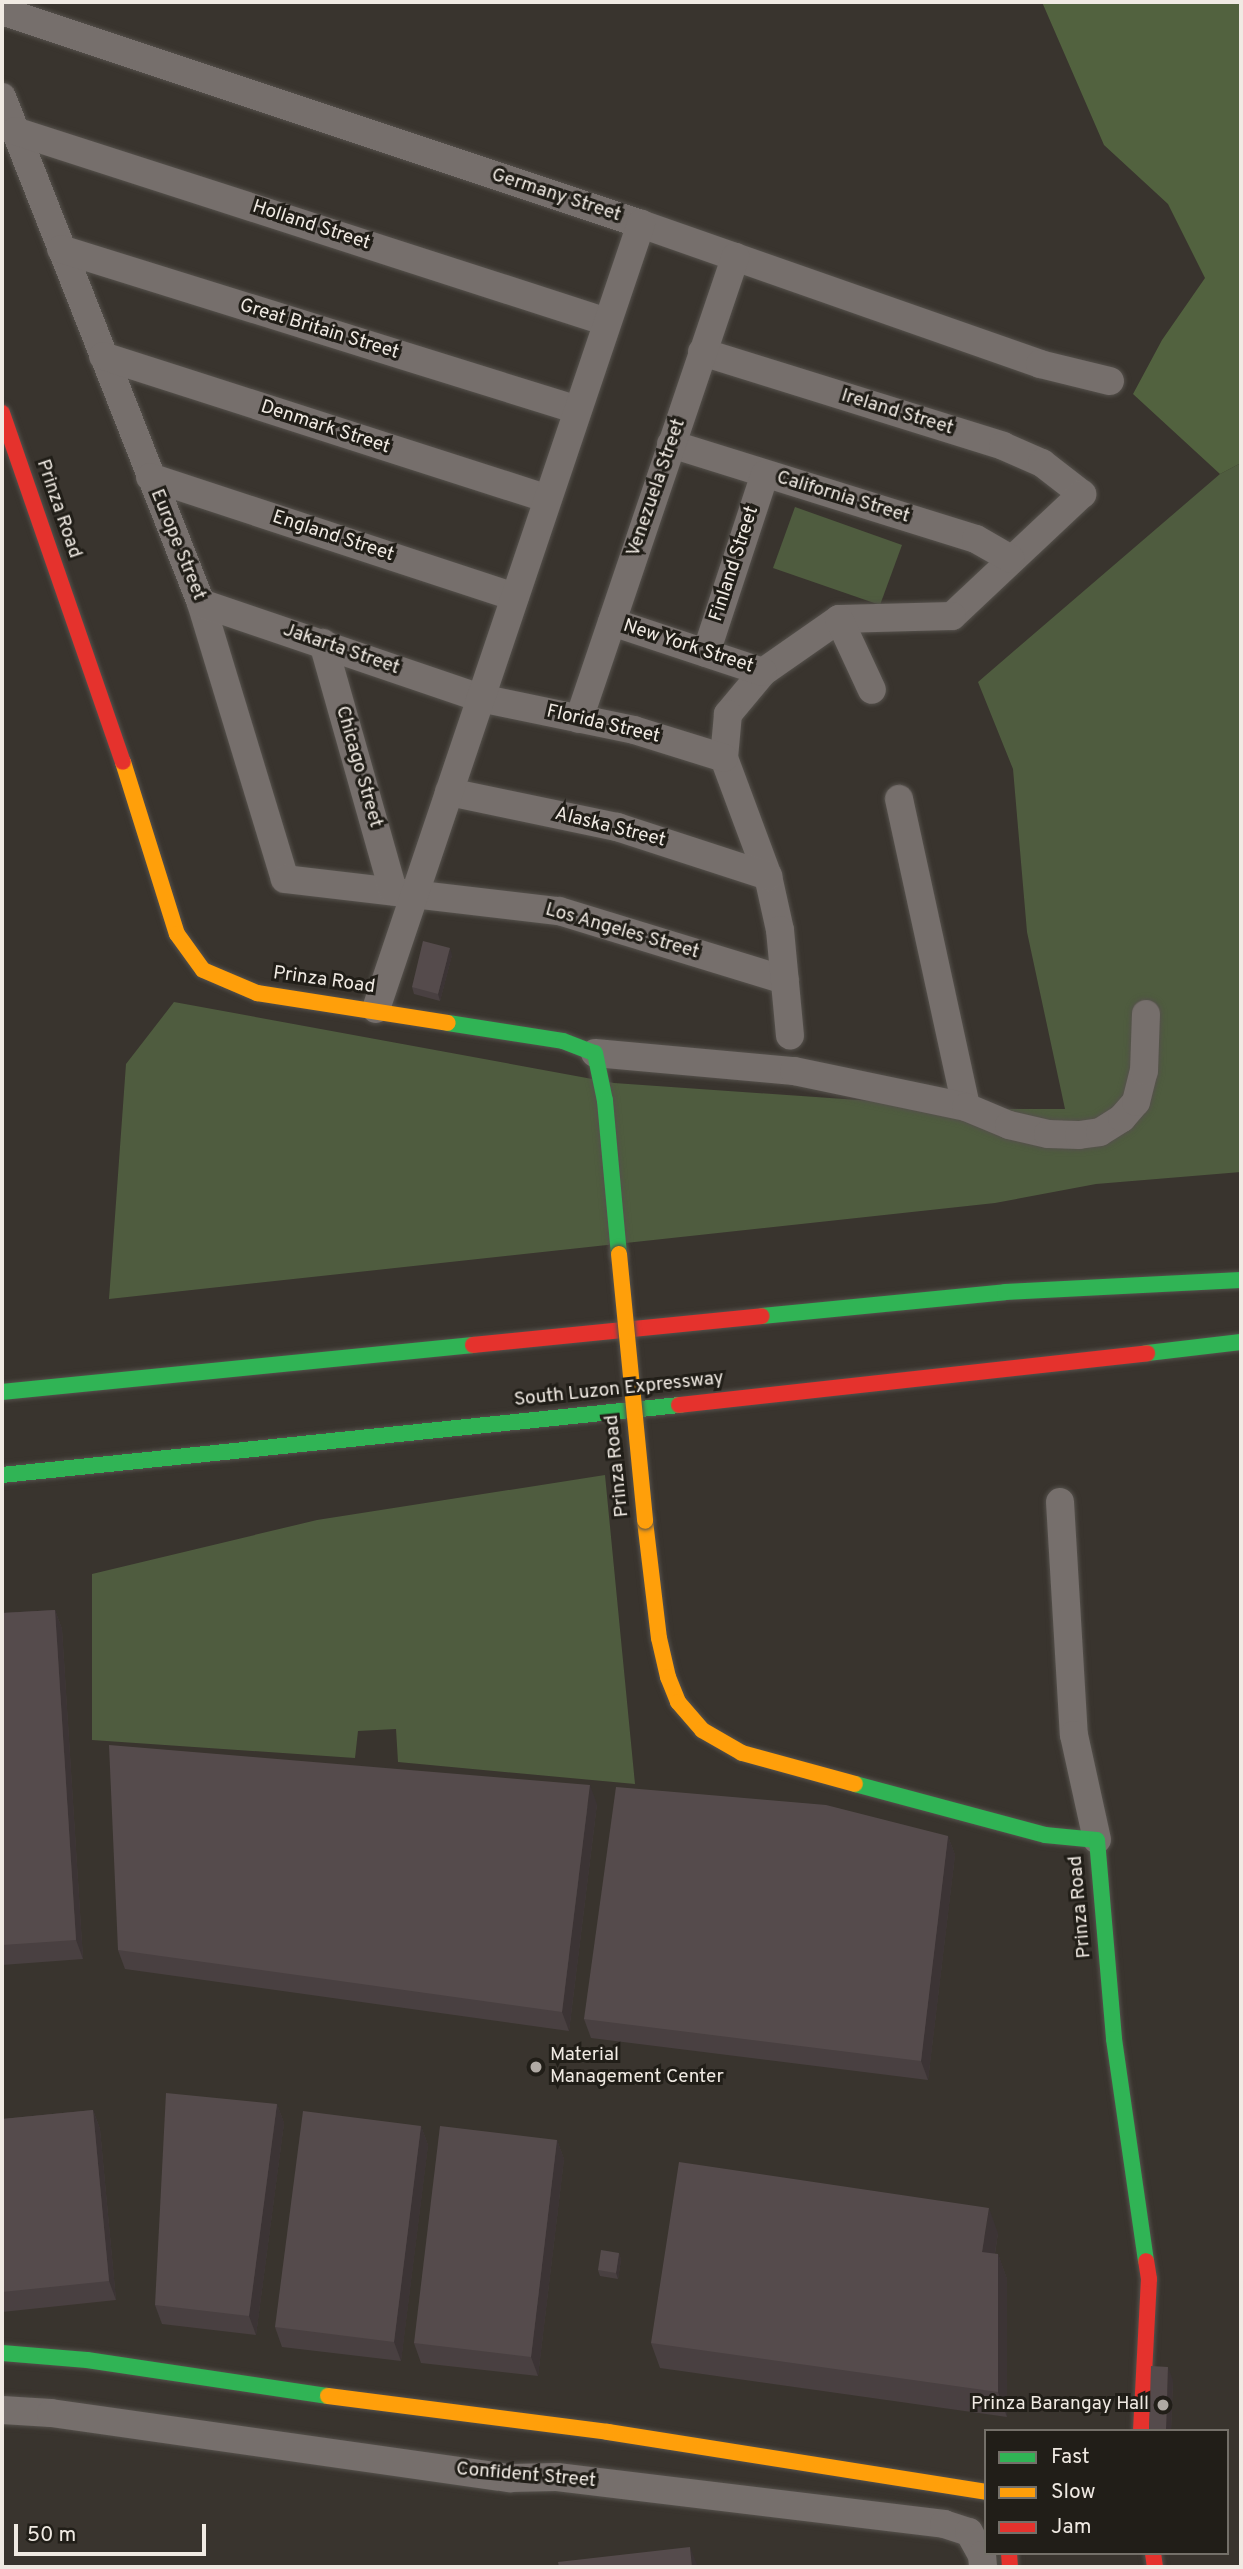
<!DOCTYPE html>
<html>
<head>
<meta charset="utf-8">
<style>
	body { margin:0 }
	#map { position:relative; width:1243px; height:2569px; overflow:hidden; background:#39342e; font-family:Overpass,sans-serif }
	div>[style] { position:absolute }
	.green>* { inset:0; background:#4f5c3f }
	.forest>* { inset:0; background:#52623f }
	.roads { filter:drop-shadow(0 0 2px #55514c) drop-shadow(0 0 2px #55514c) }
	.street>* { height:28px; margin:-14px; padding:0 14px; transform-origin:14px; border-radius:14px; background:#766f6c }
	.fast>* { height:16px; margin:-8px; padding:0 8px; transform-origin:8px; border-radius:8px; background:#30b455 }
	.slow>* { height:16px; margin:-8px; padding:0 8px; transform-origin:8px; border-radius:8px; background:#ff9f0a }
	.jam>* { height:16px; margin:-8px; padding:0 8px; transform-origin:8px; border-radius:8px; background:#e5322d }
	.bridges { filter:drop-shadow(0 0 2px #55514c) drop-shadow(0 0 2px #55514c) }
	.slow-bridge>* { height:16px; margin:-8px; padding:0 8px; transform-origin:8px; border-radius:8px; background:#ff9f0a }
	.wall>* { inset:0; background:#494041 }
	.shaded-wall>* { inset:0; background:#3c3435 }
	.building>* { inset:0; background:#554b4c }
	.dots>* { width:19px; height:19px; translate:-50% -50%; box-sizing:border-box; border:4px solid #211e18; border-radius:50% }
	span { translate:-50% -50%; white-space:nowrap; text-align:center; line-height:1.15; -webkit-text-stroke:6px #211e18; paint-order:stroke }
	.street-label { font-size:19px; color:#f0eae3 }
	.poi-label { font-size:19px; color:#f0eae3 }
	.left { translate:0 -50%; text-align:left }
	.right { translate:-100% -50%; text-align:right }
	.frame { position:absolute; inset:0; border:4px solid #f0eae3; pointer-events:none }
	.legend { position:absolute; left:984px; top:2429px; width:245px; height:126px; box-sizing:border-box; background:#211e18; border:2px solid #747069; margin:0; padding:9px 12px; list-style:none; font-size:21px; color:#f0eae3 }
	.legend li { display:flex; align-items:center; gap:14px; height:35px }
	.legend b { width:35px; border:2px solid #747069 }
	.scale { position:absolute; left:14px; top:2524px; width:192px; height:32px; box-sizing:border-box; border:4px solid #f0eae3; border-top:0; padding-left:9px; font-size:21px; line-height:24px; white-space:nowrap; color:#f0eae3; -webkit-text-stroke:5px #211e18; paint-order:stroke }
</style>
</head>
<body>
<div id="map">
	<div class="green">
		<i style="clip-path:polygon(1241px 463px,1241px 1172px,1096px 1184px,995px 1203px,109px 1299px,126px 1064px,174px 1002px,614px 1083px,987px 1109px,1065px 1109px,1027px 932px,1013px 769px,978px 682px,1220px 474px)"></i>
		<i style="clip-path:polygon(795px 507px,902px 545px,880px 605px,773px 568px)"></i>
		<i style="clip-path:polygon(605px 1475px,635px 1784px,398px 1762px,396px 1729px,358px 1731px,355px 1758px,92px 1740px,92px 1574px,317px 1520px)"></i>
	</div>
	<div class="forest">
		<i style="clip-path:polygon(1042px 2px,1241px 2px,1241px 463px,1220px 474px,1133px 394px,1162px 340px,1205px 278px,1168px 204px,1104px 145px)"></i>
	</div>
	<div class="roads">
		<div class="street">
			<i style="left:2px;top:11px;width:674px;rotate:18.43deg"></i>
			<i style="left:641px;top:224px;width:423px;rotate:19.3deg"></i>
			<i style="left:1040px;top:364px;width:72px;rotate:13.7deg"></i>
			<i style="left:2px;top:97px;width:544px;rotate:68.53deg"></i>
			<i style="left:201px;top:603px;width:288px;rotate:73.1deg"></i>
			<i style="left:285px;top:879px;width:276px;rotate:6.7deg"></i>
			<i style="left:559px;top:911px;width:236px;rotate:17deg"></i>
			<i style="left:15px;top:131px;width:622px;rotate:17.88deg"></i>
			<i style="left:61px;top:249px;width:541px;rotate:17.3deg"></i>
			<i style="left:702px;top:352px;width:315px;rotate:17.3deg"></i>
			<i style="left:1003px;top:446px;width:43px;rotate:23.6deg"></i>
			<i style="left:1042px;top:463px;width:51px;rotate:37.8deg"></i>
			<i style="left:1082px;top:494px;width:178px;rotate:136.8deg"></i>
			<i style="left:952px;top:616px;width:113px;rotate:178.5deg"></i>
			<i style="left:839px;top:619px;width:93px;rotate:145.1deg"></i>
			<i style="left:763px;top:672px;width:55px;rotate:129.8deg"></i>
			<i style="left:728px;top:714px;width:44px;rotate:95.2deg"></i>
			<i style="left:724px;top:758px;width:126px;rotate:69.6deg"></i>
			<i style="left:768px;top:876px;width:55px;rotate:77.5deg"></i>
			<i style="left:780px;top:930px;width:106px;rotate:84.6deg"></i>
			<i style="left:103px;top:356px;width:467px;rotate:17.8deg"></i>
			<i style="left:671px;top:444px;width:319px;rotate:17.3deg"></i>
			<i style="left:976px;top:539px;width:40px;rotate:29.7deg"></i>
			<i style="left:150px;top:477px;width:384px;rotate:18.2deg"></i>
			<i style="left:201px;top:603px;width:295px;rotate:18.8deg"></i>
			<i style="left:480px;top:698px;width:157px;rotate:11.7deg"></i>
			<i style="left:634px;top:730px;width:94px;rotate:17.3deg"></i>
			<i style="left:839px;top:619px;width:78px;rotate:65.1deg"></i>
			<i style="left:612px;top:622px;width:159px;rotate:18.3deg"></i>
			<i style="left:323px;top:643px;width:258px;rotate:74.2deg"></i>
			<i style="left:706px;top:653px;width:188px;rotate:-71.8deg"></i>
			<i style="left:579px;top:719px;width:488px;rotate:-71.3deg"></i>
			<i style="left:449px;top:792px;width:172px;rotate:11.8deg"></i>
			<i style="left:617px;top:827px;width:159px;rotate:18deg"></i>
			<i style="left:899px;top:799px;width:315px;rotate:77.7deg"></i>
			<i style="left:376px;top:1009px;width:829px;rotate:-71.35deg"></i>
			<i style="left:595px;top:1053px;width:200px;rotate:5.2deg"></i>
			<i style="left:794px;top:1071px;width:176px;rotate:11.8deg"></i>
			<i style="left:966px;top:1107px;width:47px;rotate:22.7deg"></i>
			<i style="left:1009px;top:1125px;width:40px;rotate:13deg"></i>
			<i style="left:1048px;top:1134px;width:31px;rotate:2deg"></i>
			<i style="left:1079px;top:1135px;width:21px;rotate:-8deg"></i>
			<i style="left:1100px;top:1132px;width:26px;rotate:-32deg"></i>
			<i style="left:1122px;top:1118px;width:21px;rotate:-49deg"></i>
			<i style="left:1136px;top:1102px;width:32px;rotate:-76deg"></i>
			<i style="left:1144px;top:1071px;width:57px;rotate:-88deg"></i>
			<i style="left:1060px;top:1502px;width:233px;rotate:86.6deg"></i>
			<i style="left:1074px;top:1735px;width:107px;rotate:77.6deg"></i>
			<i style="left:2px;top:2410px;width:49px;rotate:3.5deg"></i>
			<i style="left:51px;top:2413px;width:464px;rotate:8.1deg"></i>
			<i style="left:510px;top:2478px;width:47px;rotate:-1.2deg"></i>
			<i style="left:557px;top:2477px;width:390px;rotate:6.9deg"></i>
			<i style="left:944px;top:2524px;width:26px;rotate:18deg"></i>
			<i style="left:969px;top:2532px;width:26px;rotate:61deg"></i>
			<i style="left:982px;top:2555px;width:12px;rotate:85deg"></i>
		</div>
		<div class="fast">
			<i style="left:448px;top:1023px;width:116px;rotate:8.9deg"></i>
			<i style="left:563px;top:1041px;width:34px;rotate:21deg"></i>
			<i style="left:595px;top:1053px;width:49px;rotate:78.2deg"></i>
			<i style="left:605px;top:1101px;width:154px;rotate:84.8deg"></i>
			<i style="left:762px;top:1316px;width:244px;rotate:-5.6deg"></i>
			<i style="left:1005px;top:1292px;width:236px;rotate:-2.9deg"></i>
			<i style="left:1147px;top:1353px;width:95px;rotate:-6.7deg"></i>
			<i style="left:2px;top:1392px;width:473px;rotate:-5.7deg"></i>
			<i style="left:2px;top:1475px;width:681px;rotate:-5.9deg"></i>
			<i style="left:855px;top:1784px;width:197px;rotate:15deg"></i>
			<i style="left:1045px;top:1835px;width:52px;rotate:5.5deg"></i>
			<i style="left:1097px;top:1840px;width:200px;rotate:85.1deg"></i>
			<i style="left:1114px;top:2039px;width:224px;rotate:81.8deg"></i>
			<i style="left:2px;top:2353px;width:85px;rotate:4.7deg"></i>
			<i style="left:87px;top:2360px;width:244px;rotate:8.5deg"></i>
		</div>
		<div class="slow">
			<i style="left:123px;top:762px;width:180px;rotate:72.6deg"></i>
			<i style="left:177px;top:934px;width:44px;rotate:54.2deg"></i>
			<i style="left:203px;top:970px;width:59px;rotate:23.1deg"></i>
			<i style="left:257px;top:993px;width:193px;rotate:8.9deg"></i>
			<i style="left:645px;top:1521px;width:118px;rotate:83.2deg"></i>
			<i style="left:659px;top:1638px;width:40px;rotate:77deg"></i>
			<i style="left:668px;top:1677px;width:27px;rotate:68deg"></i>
			<i style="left:678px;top:1702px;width:37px;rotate:49deg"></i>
			<i style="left:702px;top:1730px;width:46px;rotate:29.9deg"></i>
			<i style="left:742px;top:1753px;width:117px;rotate:15.3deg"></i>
			<i style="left:328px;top:2396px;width:282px;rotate:7.3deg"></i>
			<i style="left:608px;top:2432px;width:383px;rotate:9deg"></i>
		</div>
		<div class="jam">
			<i style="left:2px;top:413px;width:369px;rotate:70.9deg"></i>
			<i style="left:473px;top:1345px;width:290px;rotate:-5.7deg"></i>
			<i style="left:679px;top:1405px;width:471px;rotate:-6.3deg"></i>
			<i style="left:1141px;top:2431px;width:152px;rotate:-87deg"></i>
			<i style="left:1149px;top:2279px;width:18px;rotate:-99deg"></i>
			<i style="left:1009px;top:2553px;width:14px;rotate:86deg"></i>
			<i style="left:1153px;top:2553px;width:14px;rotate:82deg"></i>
		</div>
	</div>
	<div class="bridges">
		<div class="slow-bridge">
			<i style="left:619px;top:1254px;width:268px;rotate:84.4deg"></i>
		</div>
	</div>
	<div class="wall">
		<i style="clip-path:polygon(452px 955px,440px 1001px,414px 994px,412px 987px)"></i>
		<i style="clip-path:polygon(55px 1610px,62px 1629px,83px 1959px,2px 1965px,2px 1613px)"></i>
		<i style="clip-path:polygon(597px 1804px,569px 2031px,125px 1969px,118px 1950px)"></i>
		<i style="clip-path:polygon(948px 1836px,955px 1855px,928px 2080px,591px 2038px,584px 2019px)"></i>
		<i style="clip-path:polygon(277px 2104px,284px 2123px,256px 2335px,162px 2324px,155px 2305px)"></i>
		<i style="clip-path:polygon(93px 2110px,100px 2129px,116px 2300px,2px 2312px,2px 2119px)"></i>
		<i style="clip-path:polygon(421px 2126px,428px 2145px,401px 2361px,282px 2347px,275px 2327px)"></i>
		<i style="clip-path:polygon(557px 2140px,564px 2159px,538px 2376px,421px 2363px,414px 2343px)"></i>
		<i style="clip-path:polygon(998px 2233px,995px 2254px,998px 2254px,1007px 2279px,1007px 2417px,660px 2368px,651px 2343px)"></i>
		<i style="clip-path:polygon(619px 2253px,621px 2260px,618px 2279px,600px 2276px,598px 2270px)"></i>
		<i style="clip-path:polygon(1173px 2380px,1171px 2431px,1149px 2431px,1149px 2429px)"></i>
	</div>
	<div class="shaded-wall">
		<i style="clip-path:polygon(450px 948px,452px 955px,440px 1001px,438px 994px)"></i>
		<i style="clip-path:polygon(55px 1610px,62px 1629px,83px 1959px,76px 1940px)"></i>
		<i style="clip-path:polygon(590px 1785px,597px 1804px,569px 2031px,562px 2012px)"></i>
		<i style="clip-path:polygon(948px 1836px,955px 1855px,928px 2080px,921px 2061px)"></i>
		<i style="clip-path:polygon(277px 2104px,284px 2123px,256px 2335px,249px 2316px)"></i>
		<i style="clip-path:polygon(93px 2110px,100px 2129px,116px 2300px,109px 2281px)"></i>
		<i style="clip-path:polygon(421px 2126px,428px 2145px,401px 2361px,394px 2342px)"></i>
		<i style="clip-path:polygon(557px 2140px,564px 2159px,538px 2376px,531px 2357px)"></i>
		<i style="clip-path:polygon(989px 2208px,998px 2233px,991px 2278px,982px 2252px)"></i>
		<i style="clip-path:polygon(619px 2253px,621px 2260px,618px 2279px,616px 2273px)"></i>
		<i style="clip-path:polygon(998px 2254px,1007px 2279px,1007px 2417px,998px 2392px)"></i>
		<i style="clip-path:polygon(1168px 2367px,1173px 2380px,1171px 2431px,1166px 2431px,1166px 2429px)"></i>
		<i style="clip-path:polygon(690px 2547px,698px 2567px,692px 2567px)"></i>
	</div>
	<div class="building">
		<i style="clip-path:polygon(423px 941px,450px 948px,438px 994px,412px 987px)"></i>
		<i style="clip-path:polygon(55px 1610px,76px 1940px,2px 1945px,2px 1613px)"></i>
		<i style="clip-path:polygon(109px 1745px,590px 1785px,562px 2012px,118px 1950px)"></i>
		<i style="clip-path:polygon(616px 1787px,826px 1805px,948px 1836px,921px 2061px,584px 2019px)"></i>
		<i style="clip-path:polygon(166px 2093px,277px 2104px,249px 2316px,155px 2305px)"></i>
		<i style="clip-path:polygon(93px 2110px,109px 2281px,2px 2292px,2px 2119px)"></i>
		<i style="clip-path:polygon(303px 2111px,421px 2126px,394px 2342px,275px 2327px)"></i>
		<i style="clip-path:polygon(440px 2126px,557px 2140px,531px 2357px,414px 2343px)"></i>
		<i style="clip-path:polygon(679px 2162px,989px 2208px,982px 2252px,998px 2254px,998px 2392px,651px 2343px)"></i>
		<i style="clip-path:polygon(601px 2250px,619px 2253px,616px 2273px,598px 2270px)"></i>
		<i style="clip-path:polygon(1151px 2366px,1168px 2367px,1166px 2429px,1149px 2429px)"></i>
		<i style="clip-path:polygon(690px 2547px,692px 2567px,559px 2567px,558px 2562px)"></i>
	</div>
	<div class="dots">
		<i style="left:536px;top:2067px;background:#b0aaa4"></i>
		<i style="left:1163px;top:2405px;background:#b0aaa4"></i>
	</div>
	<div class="street-label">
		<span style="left:556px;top:196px;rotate:18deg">Germany Street</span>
		<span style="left:311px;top:226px;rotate:18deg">Holland Street</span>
		<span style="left:319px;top:330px;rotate:17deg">Great Britain Street</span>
		<span style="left:897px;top:413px;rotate:17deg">Ireland Street</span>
		<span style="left:325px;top:428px;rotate:18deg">Denmark Street</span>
		<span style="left:657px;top:488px;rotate:-71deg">Venezuela Street</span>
		<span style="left:843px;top:498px;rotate:17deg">California Street</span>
		<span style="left:58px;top:509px;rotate:71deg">Prinza Road</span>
		<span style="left:333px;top:537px;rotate:18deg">England Street</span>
		<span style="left:177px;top:545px;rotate:68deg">Europe Street</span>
		<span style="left:735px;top:564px;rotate:-72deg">Finland Street</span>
		<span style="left:688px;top:647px;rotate:18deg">New York Street</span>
		<span style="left:341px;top:650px;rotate:19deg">Jakarta Street</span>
		<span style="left:603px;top:725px;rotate:13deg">Florida Street</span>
		<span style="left:358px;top:767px;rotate:74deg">Chicago Street</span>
		<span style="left:610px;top:828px;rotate:14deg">Alaska Street</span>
		<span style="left:622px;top:932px;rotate:16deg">Los Angeles Street</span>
		<span style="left:324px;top:981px;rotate:8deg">Prinza Road</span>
		<span style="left:619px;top:1390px;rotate:-6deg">South Luzon Expressway</span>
		<span style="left:618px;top:1466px;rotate:-96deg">Prinza Road</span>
		<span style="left:1081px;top:1907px;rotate:-95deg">Prinza Road</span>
		<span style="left:526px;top:2476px;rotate:5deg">Confident Street</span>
	</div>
	<div class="poi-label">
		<span class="left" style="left:550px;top:2067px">Material<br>Management Center</span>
		<span class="right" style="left:1149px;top:2405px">Prinza Barangay Hall</span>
	</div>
	<div class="frame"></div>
	<ul class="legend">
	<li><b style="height:9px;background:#30b455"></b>Fast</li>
	<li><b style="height:9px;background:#ff9f0a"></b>Slow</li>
	<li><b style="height:9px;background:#e5322d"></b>Jam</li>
	</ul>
	<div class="scale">50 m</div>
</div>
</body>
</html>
